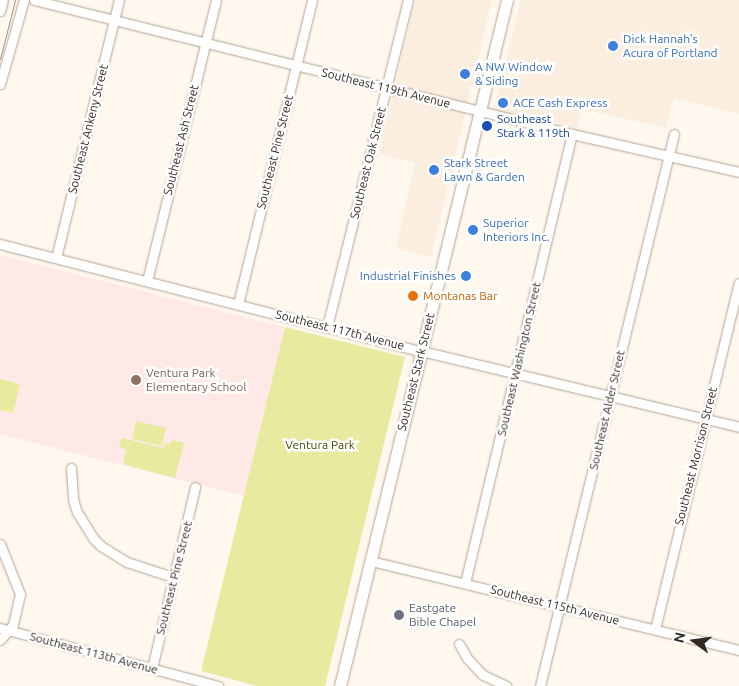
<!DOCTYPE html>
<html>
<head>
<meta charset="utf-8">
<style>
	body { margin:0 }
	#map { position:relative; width:739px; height:686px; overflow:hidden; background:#fff8ef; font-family:Ubuntu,sans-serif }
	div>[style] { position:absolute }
	.built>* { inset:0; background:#fceede }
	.education>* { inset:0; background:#ffe9e6 }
	.green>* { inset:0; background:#e7ea9f }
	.roads { filter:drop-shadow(0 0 1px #b3a38f) drop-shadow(0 0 1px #b3a38f) }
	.minor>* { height:9px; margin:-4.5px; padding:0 4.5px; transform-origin:4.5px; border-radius:4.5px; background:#fff }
	.major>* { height:11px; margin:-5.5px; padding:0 5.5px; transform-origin:5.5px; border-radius:5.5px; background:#fff }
	.tram>* { height:1px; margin:-0.5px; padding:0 0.5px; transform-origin:0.5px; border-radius:0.5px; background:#9b958c }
	.dots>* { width:14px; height:14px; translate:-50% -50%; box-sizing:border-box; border:2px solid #fff; border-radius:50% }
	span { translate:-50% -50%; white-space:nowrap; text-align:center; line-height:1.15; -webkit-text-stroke:5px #fff; paint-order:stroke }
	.shop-label { font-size:12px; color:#366cbe }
	.left { translate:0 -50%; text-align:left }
	.right { translate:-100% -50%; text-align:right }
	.street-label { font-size:12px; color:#302a22 }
	.transit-label { font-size:12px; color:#164399 }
	.food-label { font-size:12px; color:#c56008 }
	.education-label { font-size:12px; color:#785e54 }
	.park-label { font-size:12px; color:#49490a }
	.worship-label { font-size:12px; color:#5b616d }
	.north { position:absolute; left:669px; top:616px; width:50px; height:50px; -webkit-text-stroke:4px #fff; paint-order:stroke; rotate:284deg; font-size:14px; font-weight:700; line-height:20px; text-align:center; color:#302a22 }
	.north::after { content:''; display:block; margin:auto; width:18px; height:22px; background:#302a22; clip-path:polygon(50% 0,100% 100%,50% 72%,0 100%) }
</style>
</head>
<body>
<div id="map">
	<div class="built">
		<i style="clip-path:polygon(415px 0,492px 0,431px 257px,396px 248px,415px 163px,379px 154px)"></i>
		<i style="clip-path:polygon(521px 0,739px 0,739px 114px,674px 98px,666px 128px,582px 109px,577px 128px,494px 109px)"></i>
	</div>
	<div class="education">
		<i style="clip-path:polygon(0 255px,285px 327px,244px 496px,0 434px)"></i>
	</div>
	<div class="green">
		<i style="clip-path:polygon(285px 327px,405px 357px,325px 686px,257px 686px,201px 671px)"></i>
		<i style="clip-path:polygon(0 379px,20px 384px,13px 413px,0 410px)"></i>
		<i style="clip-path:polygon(136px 421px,166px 428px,162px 446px,132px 439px)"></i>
		<i style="clip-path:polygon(122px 438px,163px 448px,165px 443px,170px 444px,172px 440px,184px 443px,175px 478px,123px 464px,126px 450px,119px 447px)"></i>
	</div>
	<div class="roads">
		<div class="minor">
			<i style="left:34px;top:0;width:554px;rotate:13.99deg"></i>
			<i style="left:572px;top:134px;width:171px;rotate:12.8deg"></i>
			<i style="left:0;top:11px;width:11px;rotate:-75deg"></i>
			<i style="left:0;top:84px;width:87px;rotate:-74.1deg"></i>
			<i style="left:0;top:244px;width:434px;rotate:14.3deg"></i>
			<i style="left:421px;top:351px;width:327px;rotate:13.4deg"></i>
			<i style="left:56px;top:258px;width:266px;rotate:-76.3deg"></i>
			<i style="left:147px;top:281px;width:289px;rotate:-76.2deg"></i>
			<i style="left:238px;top:304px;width:313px;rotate:-76.3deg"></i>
			<i style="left:327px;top:327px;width:337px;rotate:-76.1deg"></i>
			<i style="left:71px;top:468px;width:32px;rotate:86deg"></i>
			<i style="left:73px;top:500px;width:13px;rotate:72deg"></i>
			<i style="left:77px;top:512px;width:31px;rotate:58deg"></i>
			<i style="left:93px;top:538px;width:11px;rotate:45deg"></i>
			<i style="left:101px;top:546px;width:31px;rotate:32deg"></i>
			<i style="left:127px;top:562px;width:48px;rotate:18.1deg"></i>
			<i style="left:0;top:544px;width:54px;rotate:68.2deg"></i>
			<i style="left:20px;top:594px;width:32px;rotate:103deg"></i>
			<i style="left:13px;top:625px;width:20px;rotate:131deg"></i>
			<i style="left:371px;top:561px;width:379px;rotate:13.6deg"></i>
			<i style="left:465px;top:583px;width:462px;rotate:-76.6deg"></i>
			<i style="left:0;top:628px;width:226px;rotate:14.9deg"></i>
			<i style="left:655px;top:629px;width:356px;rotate:-76.4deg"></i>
			<i style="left:459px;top:644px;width:16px;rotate:60deg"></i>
			<i style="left:467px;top:658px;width:23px;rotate:47deg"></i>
			<i style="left:483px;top:675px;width:26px;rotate:25deg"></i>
			<i style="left:152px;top:668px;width:186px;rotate:-76.6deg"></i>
			<i style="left:540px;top:686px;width:568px;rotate:-76.36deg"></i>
		</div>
		<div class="major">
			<i style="left:340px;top:686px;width:706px;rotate:-76.32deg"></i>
		</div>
	</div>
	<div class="tram">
		<i style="left:0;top:59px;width:61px;rotate:-75.7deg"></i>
	</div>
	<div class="dots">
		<i style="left:613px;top:46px;background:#3f7fe0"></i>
		<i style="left:465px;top:74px;background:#3f7fe0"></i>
		<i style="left:503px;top:103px;background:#3f7fe0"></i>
		<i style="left:487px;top:126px;background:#1a4fb4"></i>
		<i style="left:434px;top:170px;background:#3f7fe0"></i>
		<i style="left:473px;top:230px;background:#3f7fe0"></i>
		<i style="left:466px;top:276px;background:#3f7fe0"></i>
		<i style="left:413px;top:296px;background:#e8710a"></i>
		<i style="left:136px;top:380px;background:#8d6e63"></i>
		<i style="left:399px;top:615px;background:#6b7280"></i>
	</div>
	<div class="shop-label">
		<span class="left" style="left:623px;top:46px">Dick Hannah's<br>Acura of Portland</span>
		<span class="left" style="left:475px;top:74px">A NW Window<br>&amp; Siding</span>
		<span class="left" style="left:513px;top:103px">ACE Cash Express</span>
		<span class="left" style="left:444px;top:170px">Stark Street<br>Lawn &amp; Garden</span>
		<span class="left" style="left:483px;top:230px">Superior<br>Interiors Inc.</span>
		<span class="right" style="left:456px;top:276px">Industrial Finishes</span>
	</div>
	<div class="street-label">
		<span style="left:386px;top:88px;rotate:14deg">Southeast 119th Avenue</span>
		<span style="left:88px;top:129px;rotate:-76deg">Southeast Ankeny Street</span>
		<span style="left:181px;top:140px;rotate:-76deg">Southeast Ash Street</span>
		<span style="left:275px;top:152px;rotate:-76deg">Southeast Pine Street</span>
		<span style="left:368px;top:163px;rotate:-76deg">Southeast Oak Street</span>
		<span style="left:340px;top:330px;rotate:14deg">Southeast 117th Avenue</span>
		<span style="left:519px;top:359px;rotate:-77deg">Southeast Washington Street</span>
		<span style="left:416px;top:372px;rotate:-76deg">Southeast Stark Street</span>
		<span style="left:607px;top:410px;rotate:-77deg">Southeast Alder Street</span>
		<span style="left:696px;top:456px;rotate:-76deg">Southeast Morrison Street</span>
		<span style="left:174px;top:578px;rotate:-76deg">Southeast Pine Street</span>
		<span style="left:555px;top:605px;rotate:14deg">Southeast 115th Avenue</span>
		<span style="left:94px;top:653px;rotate:15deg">Southeast 113th Avenue</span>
	</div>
	<div class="transit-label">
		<span class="left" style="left:497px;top:126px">Southeast<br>Stark &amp; 119th</span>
	</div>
	<div class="food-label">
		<span class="left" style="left:423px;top:296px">Montanas Bar</span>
	</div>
	<div class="education-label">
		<span class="left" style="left:146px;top:380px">Ventura Park<br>Elementary School</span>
	</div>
	<div class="park-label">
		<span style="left:320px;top:445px">Ventura Park</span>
	</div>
	<div class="worship-label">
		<span class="left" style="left:409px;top:615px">Eastgate<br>Bible Chapel</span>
	</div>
	<div class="north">N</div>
</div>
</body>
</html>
